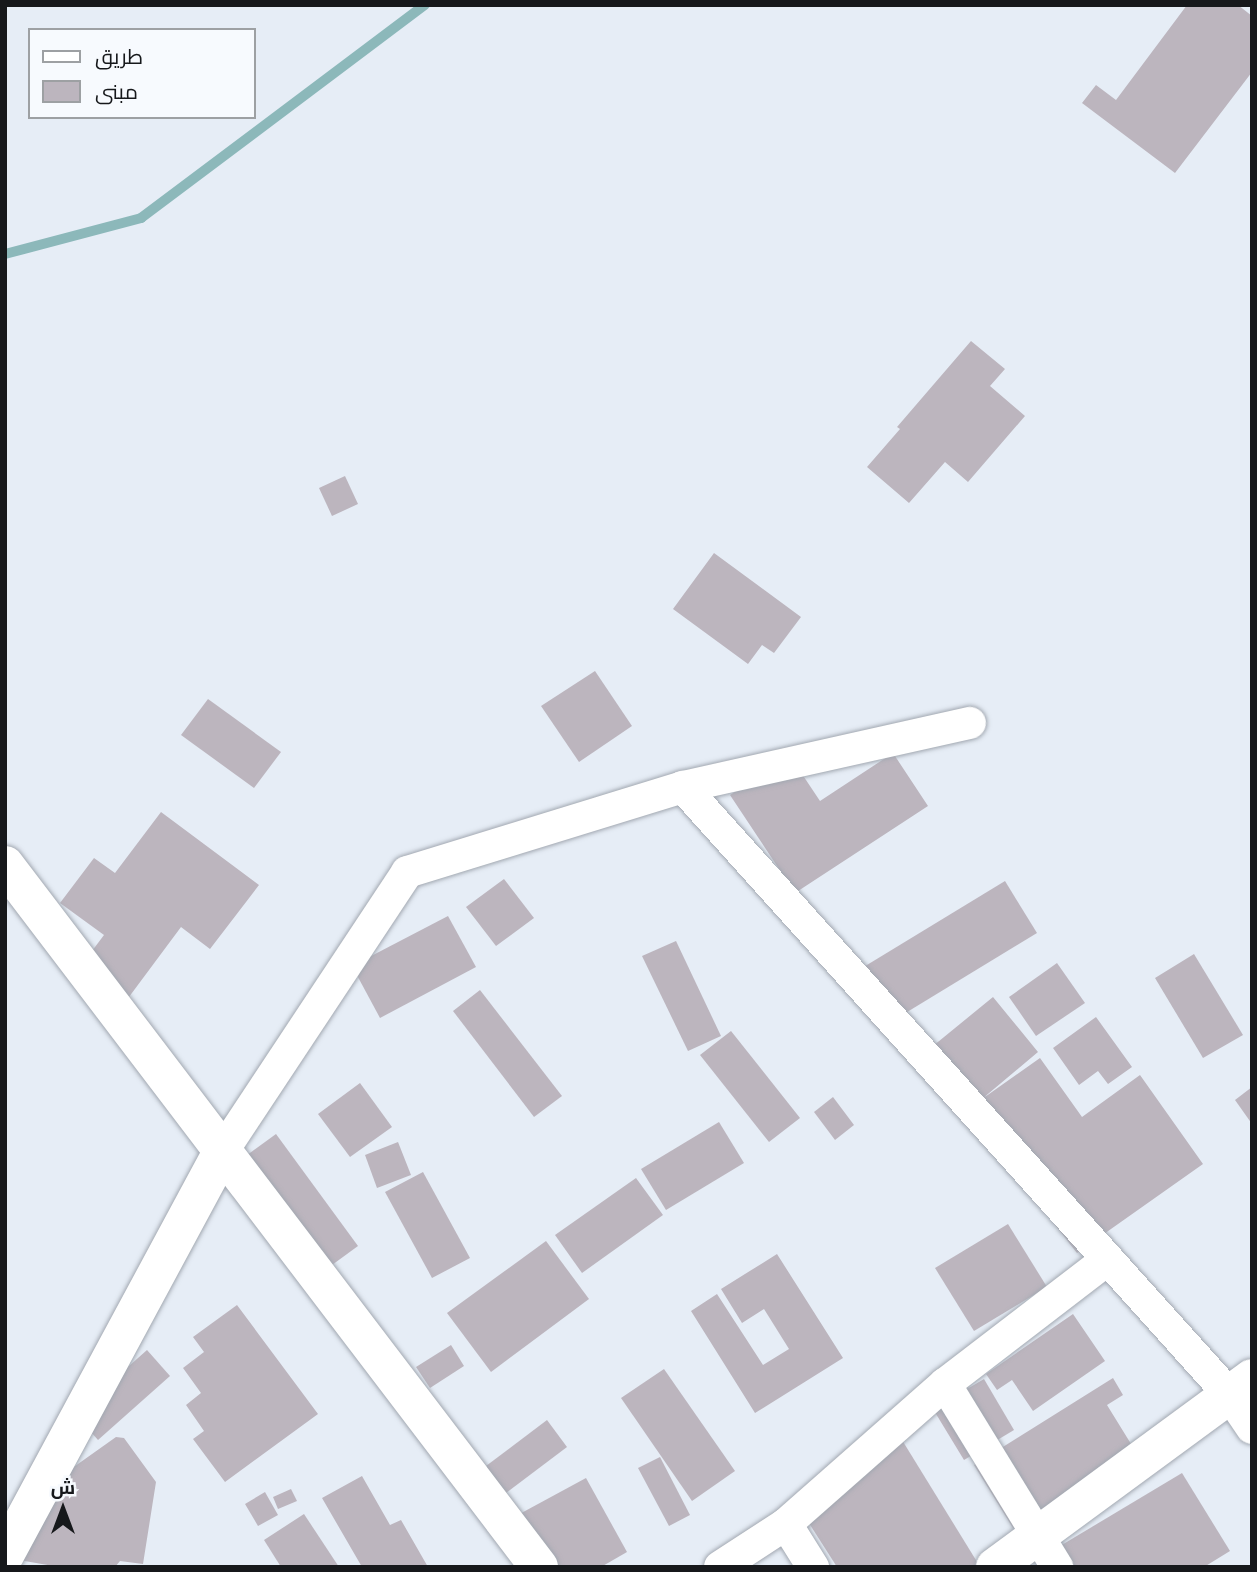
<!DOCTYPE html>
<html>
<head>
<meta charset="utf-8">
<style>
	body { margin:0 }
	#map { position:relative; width:1257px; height:1572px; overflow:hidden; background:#e6edf6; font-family:"Nunito Sans",Cairo,sans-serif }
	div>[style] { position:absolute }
	.stream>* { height:10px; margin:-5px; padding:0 5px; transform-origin:5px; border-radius:5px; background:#8cb8ba }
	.building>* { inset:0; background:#bcb5be }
	.roads { filter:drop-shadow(0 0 2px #a2a8b1) drop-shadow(0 0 2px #a2a8b1) }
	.street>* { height:32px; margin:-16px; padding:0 16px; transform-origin:16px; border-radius:16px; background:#fff }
	.secondary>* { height:38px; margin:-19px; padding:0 19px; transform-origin:19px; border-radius:19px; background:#fff }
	span { translate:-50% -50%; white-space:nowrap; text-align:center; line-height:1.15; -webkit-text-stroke:5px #f7fafe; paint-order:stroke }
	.frame { position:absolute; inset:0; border:7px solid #16181b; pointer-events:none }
	.legend { position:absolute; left:28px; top:28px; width:228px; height:91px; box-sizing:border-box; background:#f7fafe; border:2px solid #9da0a3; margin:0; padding:9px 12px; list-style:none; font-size:21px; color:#16181b }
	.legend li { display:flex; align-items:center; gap:14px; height:35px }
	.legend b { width:35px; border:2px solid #9da0a3 }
	.north { position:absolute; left:28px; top:1474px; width:70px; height:70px; -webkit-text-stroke:5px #f7fafe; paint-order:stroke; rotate:0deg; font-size:19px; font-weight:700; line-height:28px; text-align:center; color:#16181b }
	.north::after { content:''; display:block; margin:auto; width:24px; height:32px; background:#16181b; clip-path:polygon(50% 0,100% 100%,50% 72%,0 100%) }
</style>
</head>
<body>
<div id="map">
	<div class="stream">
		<i style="left:5px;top:254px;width:141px;rotate:-14.8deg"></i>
		<i style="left:141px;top:218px;width:355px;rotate:-36.9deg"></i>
	</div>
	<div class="building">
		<i style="clip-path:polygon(1187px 5px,1238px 5px,1252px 16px,1252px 72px,1175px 173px,1082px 103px,1096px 85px,1116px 100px)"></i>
		<i style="clip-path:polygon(971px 341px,1005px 369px,990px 386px,1025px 416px,968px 482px,945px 462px,909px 503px,867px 467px,900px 429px,897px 427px)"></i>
		<i style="clip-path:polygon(345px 476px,358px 504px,332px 516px,319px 488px)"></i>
		<i style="clip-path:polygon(714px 553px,801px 617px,774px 653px,762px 645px,748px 664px,673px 609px)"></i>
		<i style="clip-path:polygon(595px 671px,632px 726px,579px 762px,541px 706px)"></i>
		<i style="clip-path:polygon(208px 699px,281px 752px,254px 788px,181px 735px)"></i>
		<i style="clip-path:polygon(893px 753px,928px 806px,795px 893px,730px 795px,790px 756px,820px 801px)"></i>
		<i style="clip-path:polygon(161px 812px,259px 885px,210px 949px,181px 927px,123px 1005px,77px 971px,104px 935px,60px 903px,94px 858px,115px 873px)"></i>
		<i style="clip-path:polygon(504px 879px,534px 918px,496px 946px,466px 907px)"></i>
		<i style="clip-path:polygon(1005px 881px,1037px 933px,894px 1020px,862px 968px)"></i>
		<i style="clip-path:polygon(448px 916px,476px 967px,380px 1018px,352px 966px)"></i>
		<i style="clip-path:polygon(676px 941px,721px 1036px,688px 1051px,642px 956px)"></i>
		<i style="clip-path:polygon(1194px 954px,1243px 1035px,1203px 1058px,1155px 978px)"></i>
		<i style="clip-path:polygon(1057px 963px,1085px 1003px,1036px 1036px,1009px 997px)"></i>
		<i style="clip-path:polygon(480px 990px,562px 1096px,534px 1117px,453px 1011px)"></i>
		<i style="clip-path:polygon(993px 997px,1038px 1052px,982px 1099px,1040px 1058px,1082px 1117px,1140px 1075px,1203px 1164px,1077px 1253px,922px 1055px)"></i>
		<i style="clip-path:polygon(1096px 1017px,1132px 1067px,1108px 1084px,1098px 1071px,1079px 1085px,1053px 1048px)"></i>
		<i style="clip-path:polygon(731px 1031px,800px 1118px,769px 1142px,700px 1055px)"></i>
		<i style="clip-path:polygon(360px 1083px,392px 1127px,350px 1157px,318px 1114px)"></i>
		<i style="clip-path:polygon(1252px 1087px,1252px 1124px,1235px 1100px)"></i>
		<i style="clip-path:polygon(833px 1097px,854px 1125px,835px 1140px,814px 1112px)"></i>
		<i style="clip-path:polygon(719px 1122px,744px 1163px,666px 1210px,641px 1169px)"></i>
		<i style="clip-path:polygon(276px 1134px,358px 1246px,321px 1273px,239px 1161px)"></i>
		<i style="clip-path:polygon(398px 1142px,411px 1175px,377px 1188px,365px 1155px)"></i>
		<i style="clip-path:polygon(423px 1172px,470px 1258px,432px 1278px,385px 1192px)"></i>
		<i style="clip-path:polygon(636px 1178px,663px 1215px,582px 1273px,555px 1235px)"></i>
		<i style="clip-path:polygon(1008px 1224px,1047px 1287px,974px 1331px,935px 1268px)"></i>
		<i style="clip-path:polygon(546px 1241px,589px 1299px,491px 1372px,447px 1313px)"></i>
		<i style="clip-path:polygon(777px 1254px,843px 1358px,755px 1413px,691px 1311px,717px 1294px,763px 1365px,789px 1349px,764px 1309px,742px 1323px,721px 1289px)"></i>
		<i style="clip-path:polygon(237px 1305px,318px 1414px,225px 1482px,193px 1439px,204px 1431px,186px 1405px,201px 1393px,183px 1368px,204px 1352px,193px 1337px)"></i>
		<i style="clip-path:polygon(1073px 1314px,1105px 1361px,1033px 1411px,1012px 1380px,997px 1390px,986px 1374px)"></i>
		<i style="clip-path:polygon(451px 1345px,464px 1366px,430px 1388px,416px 1367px)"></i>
		<i style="clip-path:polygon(147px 1350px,170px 1376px,98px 1440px,75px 1414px)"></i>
		<i style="clip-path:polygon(664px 1369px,735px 1471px,692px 1501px,621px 1398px)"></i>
		<i style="clip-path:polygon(1113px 1378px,1123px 1395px,1107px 1405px,1136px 1452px,1013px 1528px,974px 1465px)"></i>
		<i style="clip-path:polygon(984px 1379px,1014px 1430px,964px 1460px,933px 1409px)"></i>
		<i style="clip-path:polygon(547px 1420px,567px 1447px,502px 1496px,482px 1469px)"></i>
		<i style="clip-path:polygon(116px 1437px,124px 1438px,156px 1482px,143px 1564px,120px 1561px,115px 1567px,59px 1567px,19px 1560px,9px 1513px)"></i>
		<i style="clip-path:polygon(902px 1440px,979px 1565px,976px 1567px,837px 1567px,798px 1506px)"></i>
		<i style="clip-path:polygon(660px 1457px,690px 1515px,669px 1526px,638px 1468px)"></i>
		<i style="clip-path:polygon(1182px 1473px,1230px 1551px,1204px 1567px,1046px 1567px,1040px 1558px)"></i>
		<i style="clip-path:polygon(362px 1476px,390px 1525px,401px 1520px,428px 1567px,362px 1567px,322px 1498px)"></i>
		<i style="clip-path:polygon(586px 1478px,627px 1552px,601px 1567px,542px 1567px,514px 1517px)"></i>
		<i style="clip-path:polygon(291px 1489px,297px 1501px,278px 1509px,273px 1497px)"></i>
		<i style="clip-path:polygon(265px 1492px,278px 1515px,258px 1526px,245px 1504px)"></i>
		<i style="clip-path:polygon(304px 1514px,339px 1567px,281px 1567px,264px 1540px)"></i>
	</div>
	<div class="roads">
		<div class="street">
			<i style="left:683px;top:787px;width:816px;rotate:48.03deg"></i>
			<i style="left:1229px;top:1394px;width:41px;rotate:55.9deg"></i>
			<i style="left:224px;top:1149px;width:332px;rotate:-56.5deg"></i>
			<i style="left:407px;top:872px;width:289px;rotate:-17.1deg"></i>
			<i style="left:683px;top:787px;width:294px;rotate:-12.6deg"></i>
			<i style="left:945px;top:1384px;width:215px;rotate:58.5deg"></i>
			<i style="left:786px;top:1524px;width:51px;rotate:57.9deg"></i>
			<i style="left:720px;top:1567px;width:79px;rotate:-33.1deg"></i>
			<i style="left:786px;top:1524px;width:212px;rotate:-41.4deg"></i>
			<i style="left:945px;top:1384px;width:205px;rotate:-37.5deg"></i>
		</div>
		<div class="secondary">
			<i style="left:5px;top:865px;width:882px;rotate:52.74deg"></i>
			<i style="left:5px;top:1555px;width:461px;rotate:-61.7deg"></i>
			<i style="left:995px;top:1567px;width:319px;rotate:-36.3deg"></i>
		</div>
	</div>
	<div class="frame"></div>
	<ul class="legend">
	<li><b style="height:9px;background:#fff"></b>طريق</li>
	<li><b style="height:19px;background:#bcb5be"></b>مبنى</li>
	</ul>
	<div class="north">ش</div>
</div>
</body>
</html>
